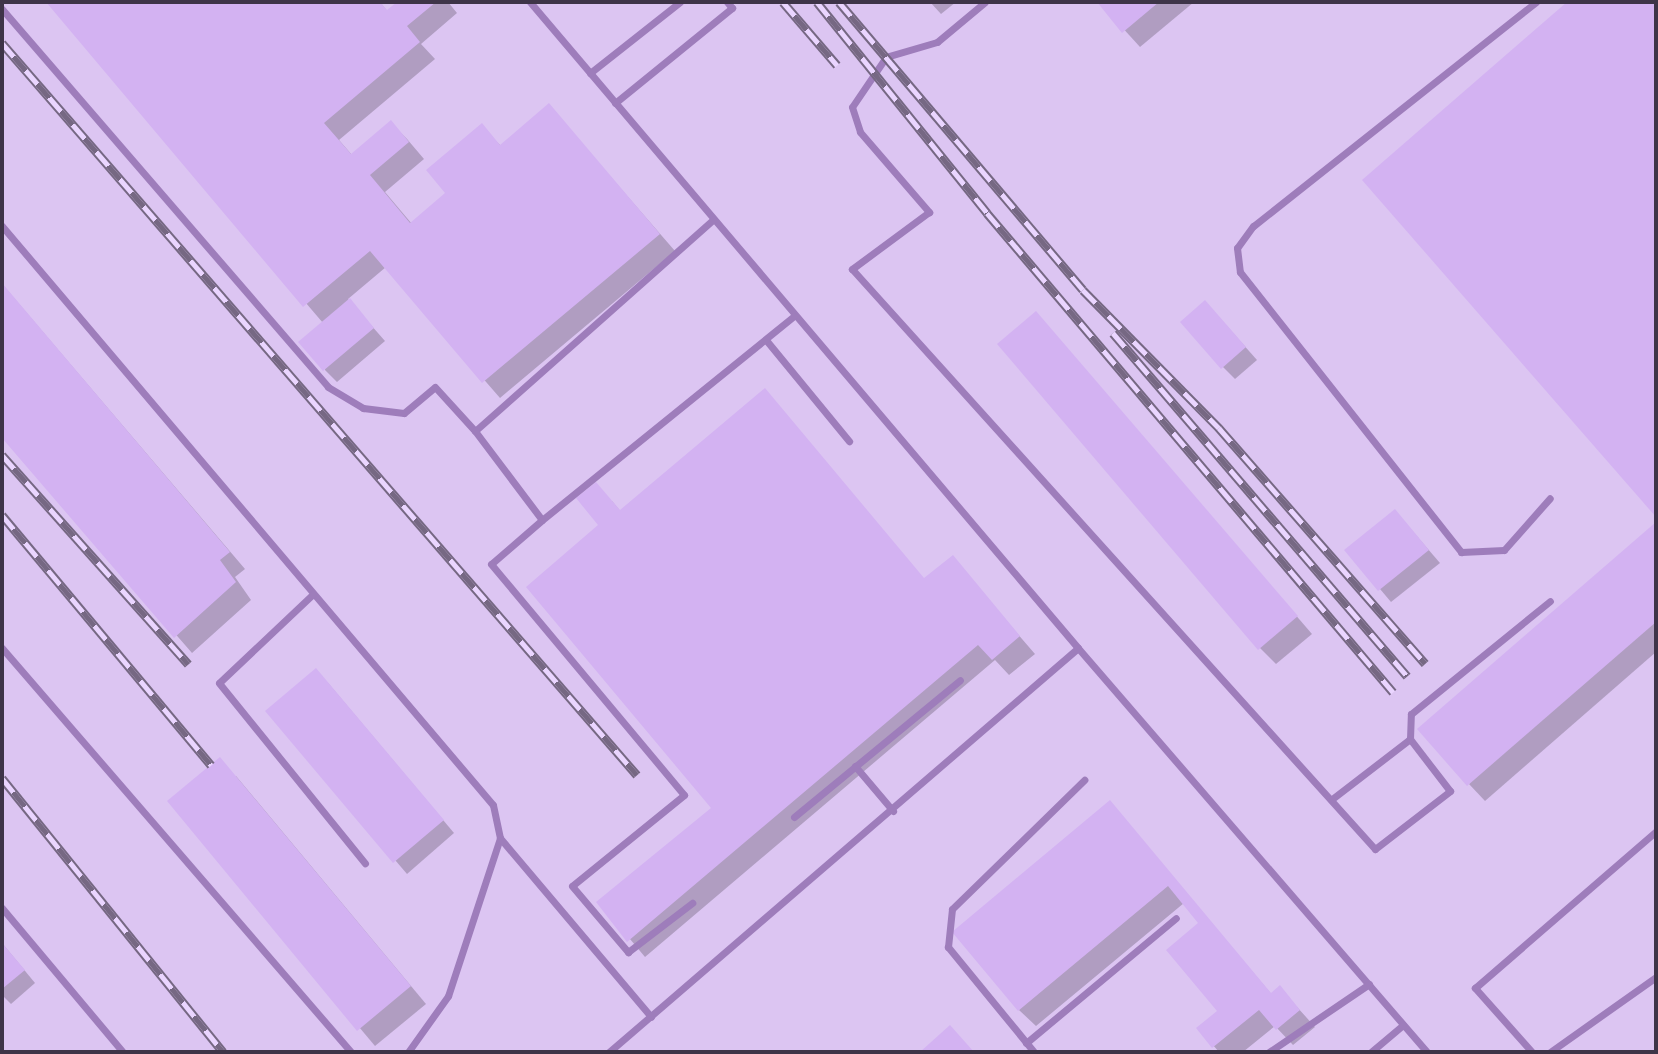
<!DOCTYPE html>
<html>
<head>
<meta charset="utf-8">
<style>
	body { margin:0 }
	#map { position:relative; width:1658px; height:1054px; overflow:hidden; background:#ead5ff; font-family:Ubuntu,sans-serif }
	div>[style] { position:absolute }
	.built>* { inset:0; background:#dcc5f2 }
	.shadow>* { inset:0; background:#0003 }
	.building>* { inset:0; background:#d3b2f2 }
	.lane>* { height:7px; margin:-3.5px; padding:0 3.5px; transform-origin:3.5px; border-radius:3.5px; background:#9e7dbb }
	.rail>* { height:9px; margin-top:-4.5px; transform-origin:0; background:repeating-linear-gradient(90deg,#ead5ff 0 18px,#766883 0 36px); box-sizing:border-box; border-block:2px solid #766883 }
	span { translate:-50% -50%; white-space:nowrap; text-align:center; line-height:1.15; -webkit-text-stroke:7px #ead5ff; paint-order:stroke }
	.frame { position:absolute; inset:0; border:4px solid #3e3448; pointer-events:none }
</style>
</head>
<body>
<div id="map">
	<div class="built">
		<i style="clip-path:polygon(2px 2px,1656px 2px,1656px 1052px,2px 1052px)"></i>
	</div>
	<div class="shadow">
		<i style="clip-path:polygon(49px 2px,380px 2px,388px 12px,400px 2px,448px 2px,457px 13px,421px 44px,435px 59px,339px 140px,352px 155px,391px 123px,407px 139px,424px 159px,385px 192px,412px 224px,448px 193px,481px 126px,501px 146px,549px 106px,675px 251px,500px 398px,386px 267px,348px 299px,385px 341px,337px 382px,325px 370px,323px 323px)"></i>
		<i style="clip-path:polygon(930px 2px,956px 2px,941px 14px)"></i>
		<i style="clip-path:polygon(1099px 2px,1194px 2px,1140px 47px)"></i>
		<i style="clip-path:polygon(2px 284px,245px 569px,235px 577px,251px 600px,192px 653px,2px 435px)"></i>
		<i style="clip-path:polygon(1036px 313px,1312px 634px,1276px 664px,1260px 648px)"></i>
		<i style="clip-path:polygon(1217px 315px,1257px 360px,1235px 379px,1223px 367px)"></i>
		<i style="clip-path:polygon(612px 501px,621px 512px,925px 580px,952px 558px,1035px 654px,1009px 675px,995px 660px,645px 957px,599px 902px,714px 808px,601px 526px)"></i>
		<i style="clip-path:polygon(1395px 511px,1440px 563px,1391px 602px,1347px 550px)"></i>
		<i style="clip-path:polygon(1656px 524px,1656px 652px,1485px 801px,1469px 784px)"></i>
		<i style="clip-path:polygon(328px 683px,454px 833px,407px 874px,268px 711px)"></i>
		<i style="clip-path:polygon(236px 776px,426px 1004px,375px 1046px,169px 801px)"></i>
		<i style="clip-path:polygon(1110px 803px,1272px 995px,1280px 988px,1315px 1027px,1293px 1045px,1275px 1026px,1243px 1052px,1219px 1052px,1199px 1029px,1220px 1011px,1201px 924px,1184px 903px,1036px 1026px,1019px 1010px)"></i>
		<i style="clip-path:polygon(2px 943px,35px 983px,11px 1004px,2px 995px)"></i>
	</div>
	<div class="building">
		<i style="clip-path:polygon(46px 2px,380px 2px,387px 10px,397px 2px,436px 2px,407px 26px,420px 42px,324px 123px,351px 154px,391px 120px,409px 142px,370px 175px,410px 223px,445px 193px,426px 170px,482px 123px,500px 145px,549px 103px,660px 234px,482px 383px,370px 251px,303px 307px)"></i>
		<i style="clip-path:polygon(1097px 2px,1159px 2px,1122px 33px)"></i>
		<i style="clip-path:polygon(1567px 2px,1656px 2px,1656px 517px,1362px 180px)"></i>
		<i style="clip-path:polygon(2px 283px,230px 552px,220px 560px,236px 582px,174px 638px,2px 438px)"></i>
		<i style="clip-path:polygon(350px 298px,374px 328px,323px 371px,298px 342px)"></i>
		<i style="clip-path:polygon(1205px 300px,1246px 347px,1221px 369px,1180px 322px)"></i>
		<i style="clip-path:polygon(1036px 311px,1298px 616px,1258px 650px,997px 344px)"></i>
		<i style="clip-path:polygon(765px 388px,924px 578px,953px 555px,1020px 636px,992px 660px,978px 645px,627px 942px,596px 902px,711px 808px,526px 587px,598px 525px,576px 498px,596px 482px,620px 510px)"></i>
		<i style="clip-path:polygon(1395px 509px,1429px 550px,1378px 591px,1344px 550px)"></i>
		<i style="clip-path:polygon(1656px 522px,1656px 622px,1467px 786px,1417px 729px)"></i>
		<i style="clip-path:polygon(316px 668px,444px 820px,393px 863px,265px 711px)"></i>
		<i style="clip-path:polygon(220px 757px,411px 986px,357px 1031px,167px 801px)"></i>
		<i style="clip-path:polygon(1110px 800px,1271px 993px,1280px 985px,1300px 1010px,1276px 1030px,1259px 1010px,1212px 1048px,1196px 1028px,1217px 1011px,1166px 950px,1198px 923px,1168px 886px,1018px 1011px,952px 932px)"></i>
		<i style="clip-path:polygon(2px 943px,25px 970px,2px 989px)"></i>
		<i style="clip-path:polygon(950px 1025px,974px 1052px,920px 1052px)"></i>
	</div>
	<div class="lane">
		<i style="left:530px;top:2px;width:847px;rotate:49.69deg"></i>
		<i style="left:985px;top:2px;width:62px;rotate:140.2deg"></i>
		<i style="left:937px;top:42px;width:53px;rotate:163.6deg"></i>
		<i style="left:886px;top:57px;width:60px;rotate:124.2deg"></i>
		<i style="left:852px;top:107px;width:26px;rotate:72deg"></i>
		<i style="left:860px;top:132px;width:106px;rotate:49.2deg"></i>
		<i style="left:929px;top:212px;width:96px;rotate:143.5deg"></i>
		<i style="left:852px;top:269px;width:781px;rotate:47.96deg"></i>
		<i style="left:1375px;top:849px;width:95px;rotate:-37.7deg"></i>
		<i style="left:1450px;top:791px;width:66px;rotate:-127.6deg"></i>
		<i style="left:1410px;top:739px;width:98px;rotate:142.4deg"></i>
		<i style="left:1536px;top:2px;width:361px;rotate:141.6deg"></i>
		<i style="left:1253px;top:226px;width:27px;rotate:126deg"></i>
		<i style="left:1237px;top:248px;width:24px;rotate:83deg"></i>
		<i style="left:1240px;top:272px;width:357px;rotate:51.7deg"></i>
		<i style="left:1461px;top:552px;width:43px;rotate:-2.7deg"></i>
		<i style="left:1504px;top:550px;width:69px;rotate:-48.5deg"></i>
		<i style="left:2px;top:9px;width:499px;rotate:49.2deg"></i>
		<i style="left:328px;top:387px;width:41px;rotate:31deg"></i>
		<i style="left:363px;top:408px;width:41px;rotate:7deg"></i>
		<i style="left:404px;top:413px;width:40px;rotate:-40deg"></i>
		<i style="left:435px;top:387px;width:59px;rotate:47.7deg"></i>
		<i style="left:475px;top:431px;width:318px;rotate:-41.6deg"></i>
		<i style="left:590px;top:73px;width:115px;rotate:-38.3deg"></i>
		<i style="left:615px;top:103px;width:151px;rotate:-39.1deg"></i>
		<i style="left:732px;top:8px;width:8px;rotate:-130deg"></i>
		<i style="left:2px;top:226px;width:759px;rotate:49.7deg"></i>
		<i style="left:493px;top:805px;width:34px;rotate:78deg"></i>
		<i style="left:500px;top:838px;width:166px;rotate:108.2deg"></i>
		<i style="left:448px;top:996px;width:69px;rotate:125.5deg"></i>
		<i style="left:766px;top:340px;width:131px;rotate:50.6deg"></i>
		<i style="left:475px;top:431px;width:111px;rotate:53deg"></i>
		<i style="left:542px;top:520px;width:67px;rotate:139.2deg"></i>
		<i style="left:491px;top:564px;width:301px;rotate:50.1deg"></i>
		<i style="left:684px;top:795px;width:144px;rotate:140.9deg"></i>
		<i style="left:572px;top:886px;width:87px;rotate:49.7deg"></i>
		<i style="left:628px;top:952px;width:81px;rotate:-37.4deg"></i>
		<i style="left:542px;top:520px;width:324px;rotate:-39deg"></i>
		<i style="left:313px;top:594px;width:129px;rotate:136.6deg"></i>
		<i style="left:219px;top:683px;width:232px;rotate:51deg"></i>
		<i style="left:2px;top:648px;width:534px;rotate:49.18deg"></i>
		<i style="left:1410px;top:739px;width:25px;rotate:-88deg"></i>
		<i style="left:1411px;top:714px;width:179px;rotate:-39.1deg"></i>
		<i style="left:855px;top:766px;width:59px;rotate:49.8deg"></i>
		<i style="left:794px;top:817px;width:215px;rotate:-39.5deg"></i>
		<i style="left:500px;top:838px;width:234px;rotate:49.8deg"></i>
		<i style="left:2px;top:908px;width:188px;rotate:50deg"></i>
		<i style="left:1026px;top:1043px;width:195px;rotate:-39.8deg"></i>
		<i style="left:609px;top:1052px;width:619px;rotate:-40.74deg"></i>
		<i style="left:1078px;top:648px;width:534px;rotate:49.18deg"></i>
		<i style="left:1034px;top:1052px;width:136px;rotate:-129.3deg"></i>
		<i style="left:948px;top:947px;width:38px;rotate:-84deg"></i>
		<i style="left:952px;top:909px;width:185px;rotate:-44.3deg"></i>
		<i style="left:1269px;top:1052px;width:121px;rotate:-34.2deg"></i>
		<i style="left:1371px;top:1052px;width:42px;rotate:-40.2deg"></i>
		<i style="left:1532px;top:1052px;width:86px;rotate:-131.7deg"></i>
		<i style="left:1475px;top:988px;width:240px;rotate:-40.9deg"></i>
		<i style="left:1550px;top:1052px;width:130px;rotate:-35.3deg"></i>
	</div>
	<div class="rail">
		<i style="left:783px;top:2px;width:83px;rotate:49.4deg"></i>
		<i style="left:817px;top:2px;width:271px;rotate:51.1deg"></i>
		<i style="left:987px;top:213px;width:628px;rotate:49.72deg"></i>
		<i style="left:839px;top:2px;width:377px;rotate:49.7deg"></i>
		<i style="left:1083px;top:290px;width:194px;rotate:45.4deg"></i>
		<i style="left:1219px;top:428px;width:313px;rotate:48.8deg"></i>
		<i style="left:2px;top:43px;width:969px;rotate:49.06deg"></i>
		<i style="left:1113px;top:333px;width:452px;rotate:49.4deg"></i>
		<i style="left:2px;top:455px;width:280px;rotate:48.3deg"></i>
		<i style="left:2px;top:515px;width:326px;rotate:50.1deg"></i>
		<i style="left:2px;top:778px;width:352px;rotate:51.1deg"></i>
	</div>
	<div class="frame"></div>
</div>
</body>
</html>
